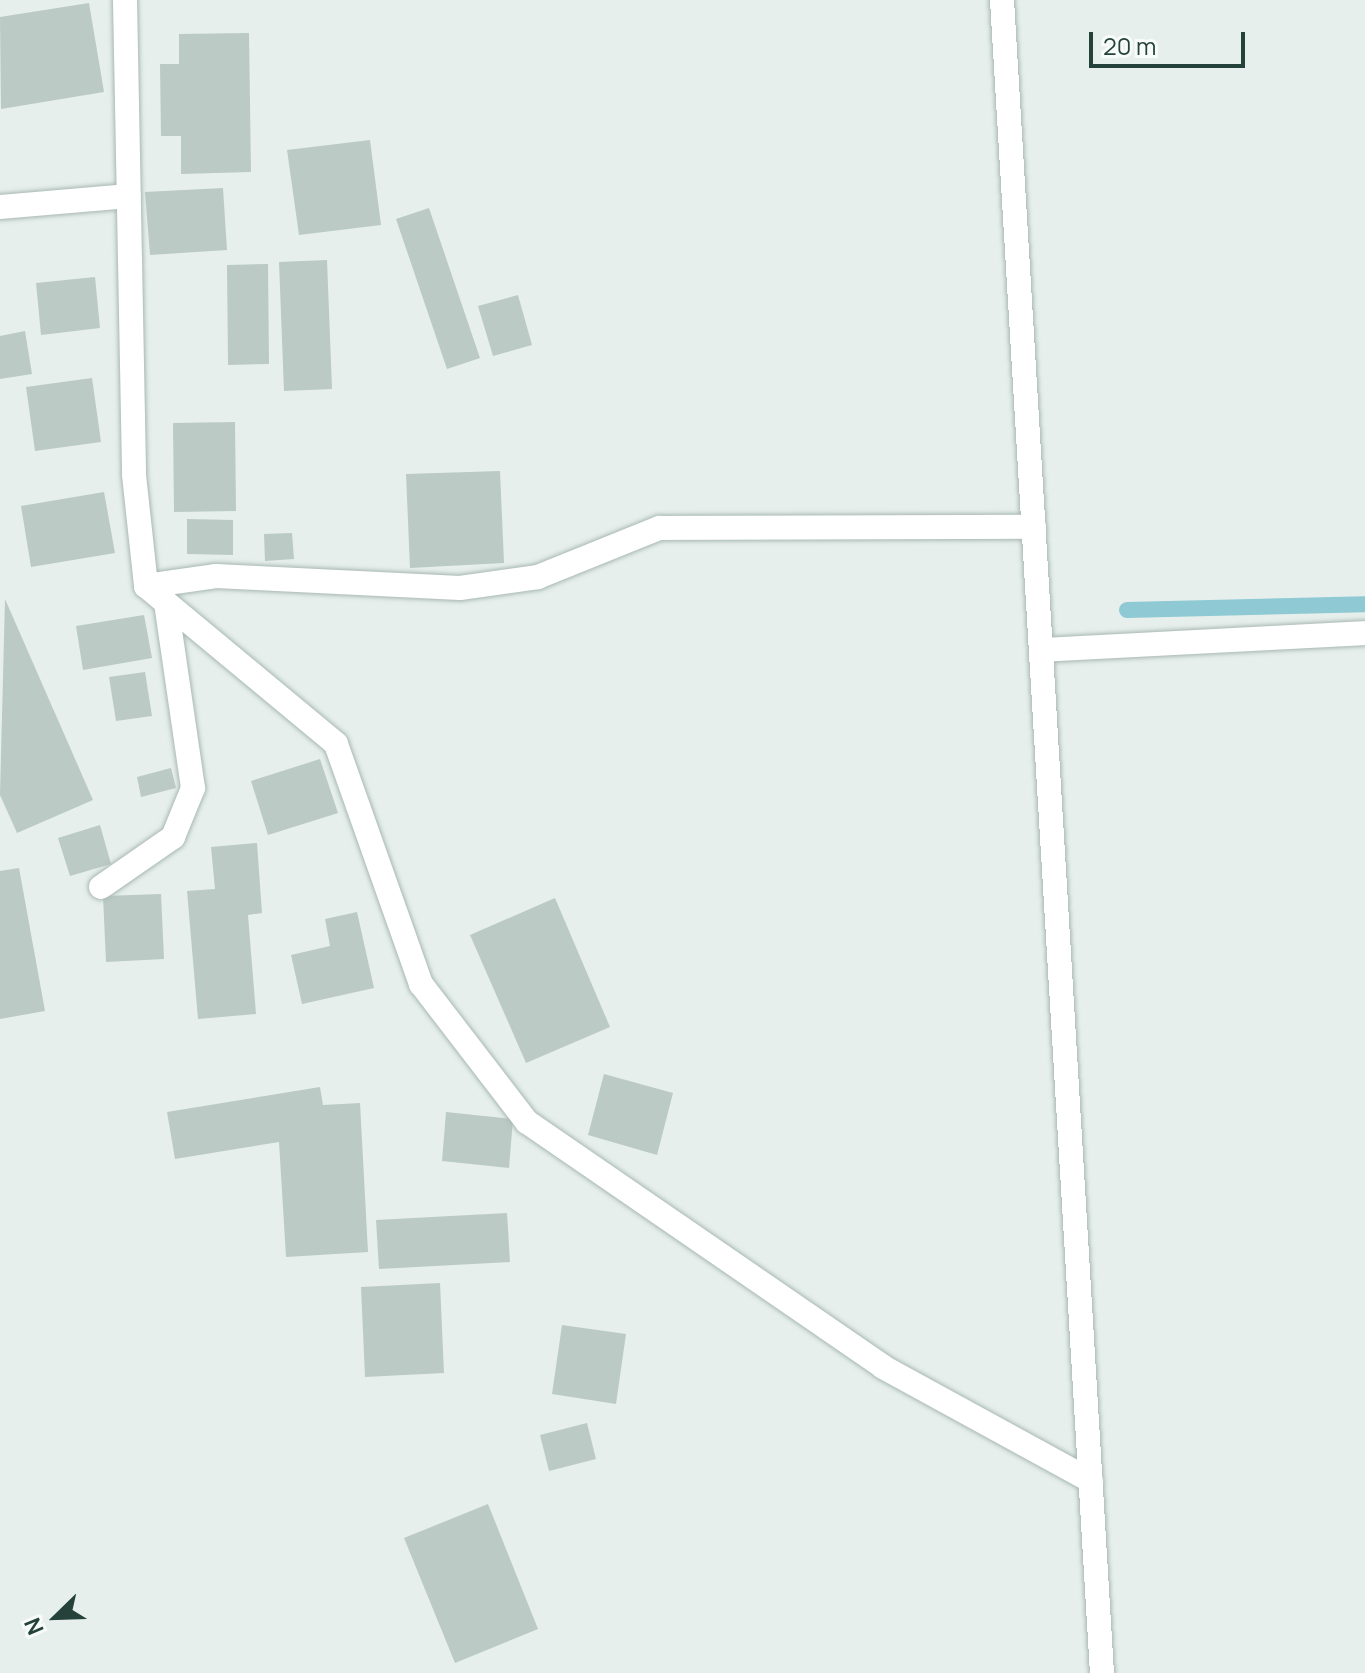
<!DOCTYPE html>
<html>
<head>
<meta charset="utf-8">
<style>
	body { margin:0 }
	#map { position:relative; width:1365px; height:1673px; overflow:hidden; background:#e6efeb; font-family:Manrope,sans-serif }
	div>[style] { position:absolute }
	.stream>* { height:16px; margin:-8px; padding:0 8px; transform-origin:8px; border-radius:8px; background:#8ec9d4 }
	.building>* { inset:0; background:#bbcac4 }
	.roads { filter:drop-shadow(0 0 2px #a8b8b2) drop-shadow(0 0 2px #a8b8b2) }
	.service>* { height:24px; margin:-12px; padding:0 12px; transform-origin:12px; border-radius:12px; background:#fff }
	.minor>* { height:24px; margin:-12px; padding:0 12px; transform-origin:12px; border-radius:12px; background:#fff }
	span { translate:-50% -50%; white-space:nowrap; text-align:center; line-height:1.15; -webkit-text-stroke:6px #f7fbf9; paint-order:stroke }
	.north { position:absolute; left:16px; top:1577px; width:80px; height:80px; -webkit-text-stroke:6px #f7fbf9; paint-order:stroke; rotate:247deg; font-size:22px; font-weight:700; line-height:32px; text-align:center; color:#24423a }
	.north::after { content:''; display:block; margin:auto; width:28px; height:36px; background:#24423a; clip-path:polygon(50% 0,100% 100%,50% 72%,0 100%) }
	.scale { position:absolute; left:1089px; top:32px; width:156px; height:36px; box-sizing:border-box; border:4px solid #24423a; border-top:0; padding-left:10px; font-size:24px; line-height:28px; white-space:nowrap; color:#24423a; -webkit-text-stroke:6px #f7fbf9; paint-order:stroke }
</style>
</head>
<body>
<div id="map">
	<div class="stream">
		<i style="left:1127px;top:610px;width:238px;rotate:-1.4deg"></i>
	</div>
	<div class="building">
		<i style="clip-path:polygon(89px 3px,104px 92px,1px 109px,0 17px)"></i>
		<i style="clip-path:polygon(249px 33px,251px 172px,181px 174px,181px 136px,161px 136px,160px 64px,179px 64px,179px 34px)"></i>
		<i style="clip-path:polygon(370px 140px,381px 225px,299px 235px,287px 150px)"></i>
		<i style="clip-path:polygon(223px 188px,227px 250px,150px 255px,145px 192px)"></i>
		<i style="clip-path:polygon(429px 208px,480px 358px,447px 369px,396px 219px)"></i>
		<i style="clip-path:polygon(327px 260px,332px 389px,284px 391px,279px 262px)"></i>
		<i style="clip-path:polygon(268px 264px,269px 364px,228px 365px,227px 265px)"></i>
		<i style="clip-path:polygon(95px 277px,100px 328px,41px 335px,36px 283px)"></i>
		<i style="clip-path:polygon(518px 295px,532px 345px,493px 356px,478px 306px)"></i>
		<i style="clip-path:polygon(25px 331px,32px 374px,0 379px,0 336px)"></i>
		<i style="clip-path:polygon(92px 378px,101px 442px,35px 451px,26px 387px)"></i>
		<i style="clip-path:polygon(235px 422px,236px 511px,174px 512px,173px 423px)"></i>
		<i style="clip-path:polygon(500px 471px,504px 563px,410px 568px,406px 474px)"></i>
		<i style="clip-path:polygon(104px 492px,115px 553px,31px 567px,21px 506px)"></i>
		<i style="clip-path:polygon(187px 519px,233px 520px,233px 555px,187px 554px)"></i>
		<i style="clip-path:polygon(292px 533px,294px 559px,265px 561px,264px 534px)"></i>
		<i style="clip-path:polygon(5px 599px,93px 800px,17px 833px,0 795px)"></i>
		<i style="clip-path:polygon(144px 615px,152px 658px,83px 670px,76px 626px)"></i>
		<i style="clip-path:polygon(145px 672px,152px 716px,116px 721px,109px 677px)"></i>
		<i style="clip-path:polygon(320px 759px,338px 813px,268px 835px,251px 781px)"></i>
		<i style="clip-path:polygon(171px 768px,176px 788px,141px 797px,137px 777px)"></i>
		<i style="clip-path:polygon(100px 825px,111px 864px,70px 876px,58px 838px)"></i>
		<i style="clip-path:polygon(257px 843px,262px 913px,248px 915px,256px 1014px,198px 1019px,187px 891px,215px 889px,211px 847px)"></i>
		<i style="clip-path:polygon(19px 868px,45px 1011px,0 1019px,0 871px)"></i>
		<i style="clip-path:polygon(161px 894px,164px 959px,106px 962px,103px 896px)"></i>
		<i style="clip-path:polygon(555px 898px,610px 1027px,526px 1063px,470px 935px)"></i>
		<i style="clip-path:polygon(357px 912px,374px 988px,302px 1004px,291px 955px,330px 946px,325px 919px)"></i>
		<i style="clip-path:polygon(604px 1074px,673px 1093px,657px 1155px,588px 1135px)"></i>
		<i style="clip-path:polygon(320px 1087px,323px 1105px,360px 1103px,368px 1252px,286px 1257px,279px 1142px,175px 1159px,167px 1112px)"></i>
		<i style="clip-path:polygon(446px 1112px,513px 1119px,509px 1168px,442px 1161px)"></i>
		<i style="clip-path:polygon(507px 1213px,510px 1262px,379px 1269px,376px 1220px)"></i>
		<i style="clip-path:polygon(440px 1283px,444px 1373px,365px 1377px,361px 1287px)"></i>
		<i style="clip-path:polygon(562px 1325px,626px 1334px,616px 1404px,552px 1394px)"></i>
		<i style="clip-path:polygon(587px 1423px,596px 1459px,549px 1471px,540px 1435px)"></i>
		<i style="clip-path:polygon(488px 1504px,538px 1629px,455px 1663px,404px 1538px)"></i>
	</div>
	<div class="roads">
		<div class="service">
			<i style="left:0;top:207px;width:129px;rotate:-4.9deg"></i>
		</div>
		<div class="minor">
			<i style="left:125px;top:0;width:475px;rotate:88.9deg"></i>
			<i style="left:134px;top:475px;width:112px;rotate:83.8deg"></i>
			<i style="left:146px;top:586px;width:247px;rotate:39.7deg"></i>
			<i style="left:336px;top:744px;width:255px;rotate:70.5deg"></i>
			<i style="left:421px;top:984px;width:174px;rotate:52.5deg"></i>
			<i style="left:527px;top:1122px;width:432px;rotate:34.5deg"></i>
			<i style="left:883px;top:1367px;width:237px;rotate:28.7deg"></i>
			<i style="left:1002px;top:0;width:1676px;rotate:86.58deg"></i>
			<i style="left:146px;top:586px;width:71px;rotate:-8.1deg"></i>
			<i style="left:216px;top:576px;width:244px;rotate:2.8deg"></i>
			<i style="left:460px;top:588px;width:79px;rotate:-8deg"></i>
			<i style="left:538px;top:577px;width:131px;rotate:-22deg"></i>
			<i style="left:659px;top:528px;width:375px;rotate:-0.2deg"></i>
			<i style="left:1041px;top:650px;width:324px;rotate:-3deg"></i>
			<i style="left:101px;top:887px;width:88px;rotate:-34.8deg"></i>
			<i style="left:173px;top:837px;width:53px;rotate:-67.8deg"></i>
			<i style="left:193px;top:788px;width:186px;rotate:-98.3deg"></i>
		</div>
	</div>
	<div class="north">N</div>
	<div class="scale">20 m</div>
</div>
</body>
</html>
